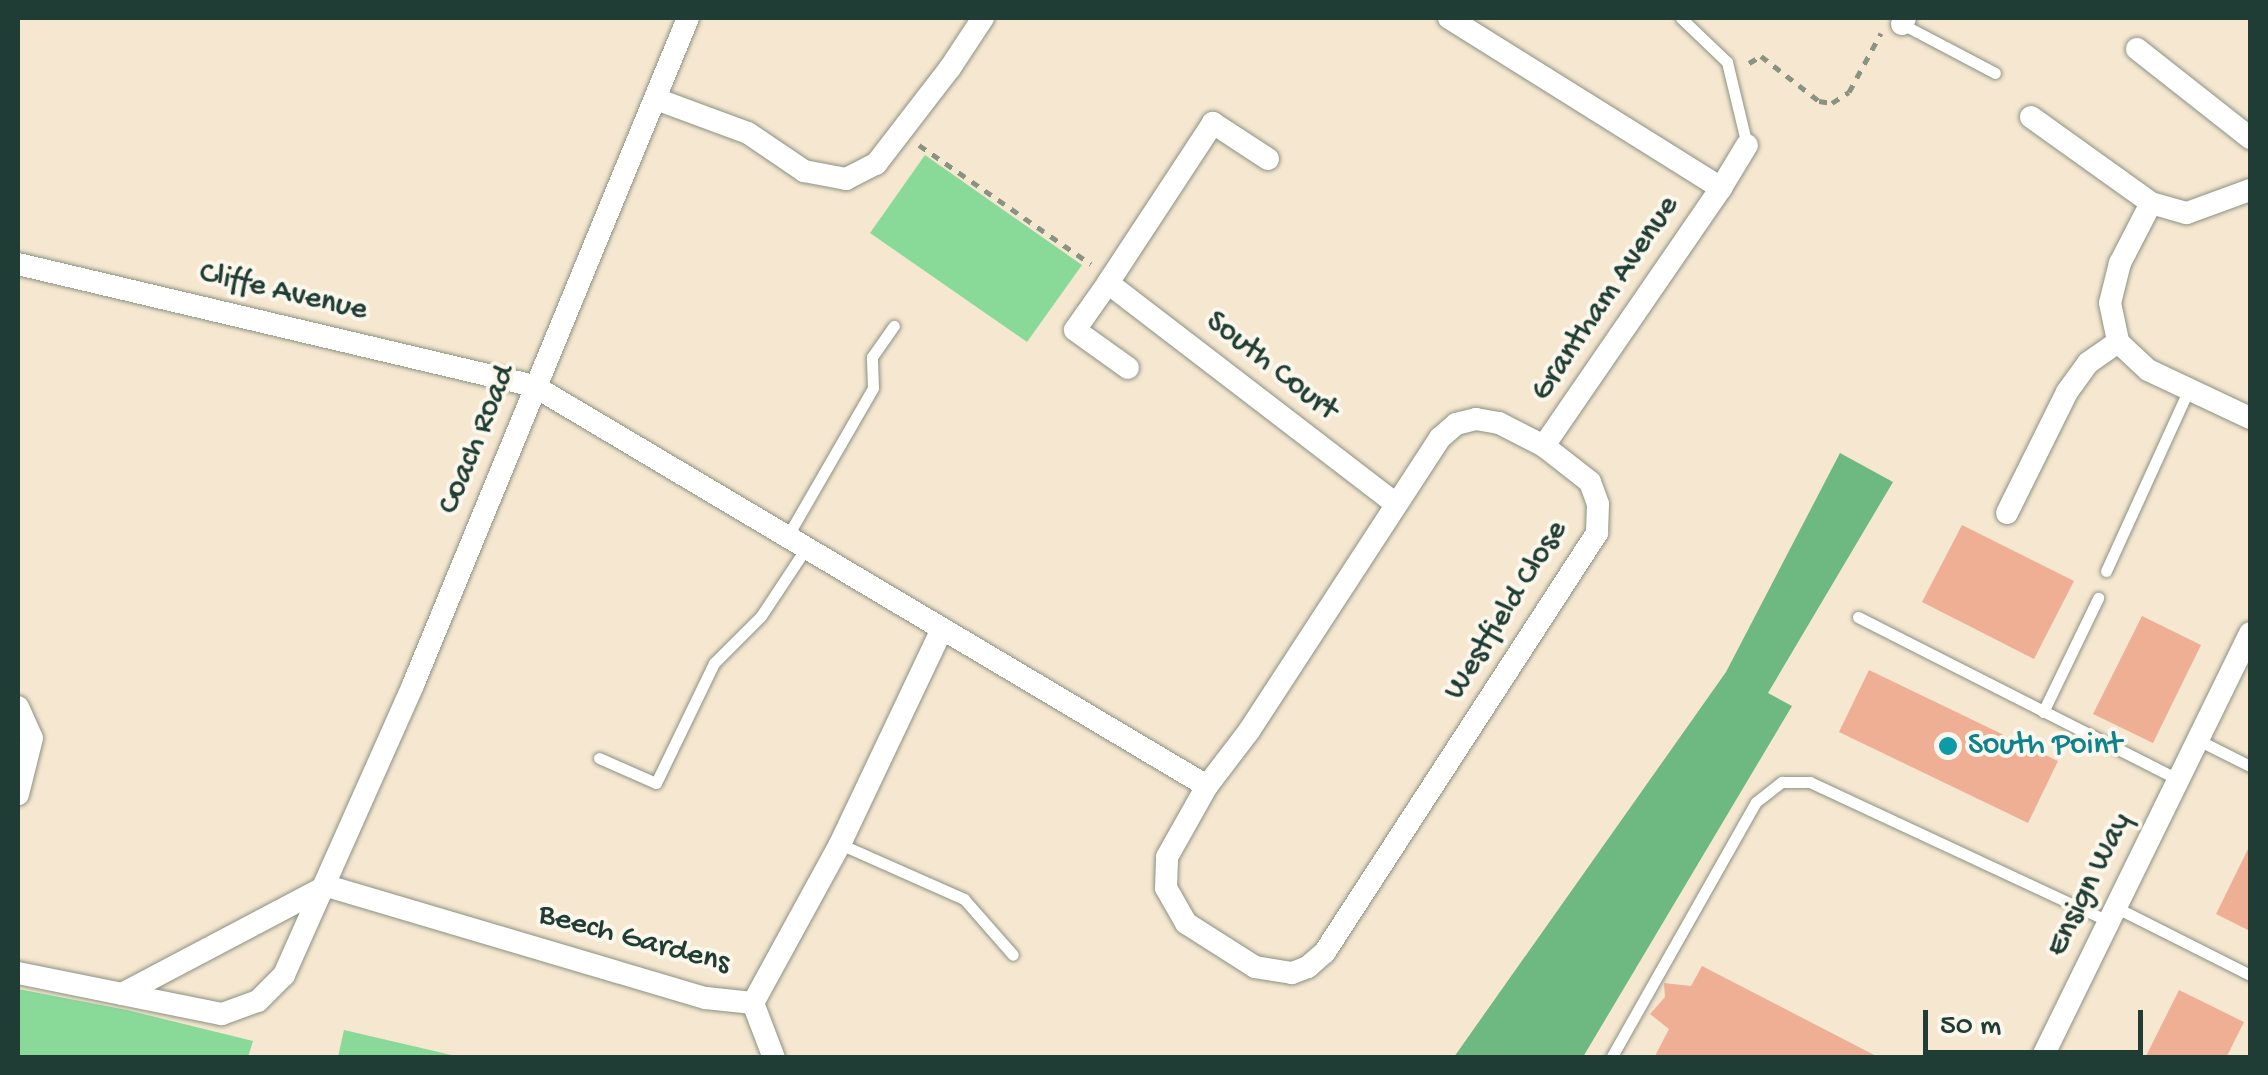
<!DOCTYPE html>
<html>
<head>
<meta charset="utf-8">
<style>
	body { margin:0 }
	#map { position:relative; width:2268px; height:1075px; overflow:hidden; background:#f6e7d0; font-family:"Gochi Hand",sans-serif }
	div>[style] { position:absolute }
	.green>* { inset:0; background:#89d999 }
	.forest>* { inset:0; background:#6eb981 }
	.building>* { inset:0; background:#eeaf94 }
	.path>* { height:5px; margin-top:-2.5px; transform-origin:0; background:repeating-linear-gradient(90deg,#8a9282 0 8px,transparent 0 16px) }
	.roads { filter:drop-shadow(0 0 2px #8a9282) drop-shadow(0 0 2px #8a9282) }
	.lane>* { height:11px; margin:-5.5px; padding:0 5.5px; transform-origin:5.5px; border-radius:5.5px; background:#fff }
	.street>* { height:22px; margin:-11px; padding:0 11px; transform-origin:11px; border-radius:11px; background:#fff }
	.dots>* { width:28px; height:28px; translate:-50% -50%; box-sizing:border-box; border:5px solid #fbf7ec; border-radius:50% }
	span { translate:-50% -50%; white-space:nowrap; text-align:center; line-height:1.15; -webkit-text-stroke:8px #fbf7ec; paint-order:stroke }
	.street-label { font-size:32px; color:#1f3d34 }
	.culture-label { font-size:32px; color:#0d838f }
	.left { translate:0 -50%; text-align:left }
	.frame { position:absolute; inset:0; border:20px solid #1f3d34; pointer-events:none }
	.scale { position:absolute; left:1923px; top:1010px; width:220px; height:45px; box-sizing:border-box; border:5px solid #1f3d34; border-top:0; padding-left:12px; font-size:30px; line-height:35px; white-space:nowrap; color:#1f3d34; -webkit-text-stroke:8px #fbf7ec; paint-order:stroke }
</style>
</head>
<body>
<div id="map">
	<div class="green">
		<i style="clip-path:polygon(925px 155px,1082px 265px,1027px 342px,870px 233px)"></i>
		<i style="clip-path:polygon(18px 989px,127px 1010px,253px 1041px,248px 1057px,18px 1057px)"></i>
		<i style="clip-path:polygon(344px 1030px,460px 1057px,338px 1057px)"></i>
	</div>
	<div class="forest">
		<i style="clip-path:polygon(1840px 453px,1893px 482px,1768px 693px,1792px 706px,1583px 1057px,1454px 1057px,1726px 672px)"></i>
	</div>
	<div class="building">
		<i style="clip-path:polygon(1962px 525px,2074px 581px,2034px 659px,1922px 602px)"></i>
		<i style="clip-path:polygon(2142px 616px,2201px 645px,2153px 743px,2093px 714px)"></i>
		<i style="clip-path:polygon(1869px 670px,2058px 761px,2028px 823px,1839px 732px)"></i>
		<i style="clip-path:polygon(2250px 845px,2250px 931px,2216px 914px)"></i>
		<i style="clip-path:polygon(1702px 966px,1880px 1058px,1654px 1058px,1669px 1029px,1650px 1014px,1665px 997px,1664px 983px,1691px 986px)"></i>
		<i style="clip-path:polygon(2179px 990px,2244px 1022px,2226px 1058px,2145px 1058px)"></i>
	</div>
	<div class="path">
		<i style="left:1749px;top:63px;width:14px;rotate:-30deg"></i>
		<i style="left:1761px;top:56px;width:73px;rotate:37.8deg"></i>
		<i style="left:1819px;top:101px;width:13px;rotate:9deg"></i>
		<i style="left:1832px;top:103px;width:20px;rotate:-33deg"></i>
		<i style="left:1849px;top:92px;width:67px;rotate:-61.5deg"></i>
		<i style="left:919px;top:145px;width:209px;rotate:34.7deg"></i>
	</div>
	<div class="roads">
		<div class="lane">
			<i style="left:1681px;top:18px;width:64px;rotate:43.7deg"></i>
			<i style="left:1727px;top:62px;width:85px;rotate:76.5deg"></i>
			<i style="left:1902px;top:24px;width:105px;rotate:27.8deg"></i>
			<i style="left:787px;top:537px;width:172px;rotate:-60deg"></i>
			<i style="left:873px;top:388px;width:31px;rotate:-92deg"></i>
			<i style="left:872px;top:357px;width:38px;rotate:-55deg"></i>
			<i style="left:2106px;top:571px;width:200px;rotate:-65.5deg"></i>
			<i style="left:1858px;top:617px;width:358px;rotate:26.9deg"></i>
			<i style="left:2043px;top:712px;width:127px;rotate:-64.2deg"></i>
			<i style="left:2196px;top:739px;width:60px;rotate:26.6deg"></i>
			<i style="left:599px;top:758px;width:62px;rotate:23.7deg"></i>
			<i style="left:656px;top:783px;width:133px;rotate:-64.2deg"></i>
			<i style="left:714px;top:663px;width:66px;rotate:-45deg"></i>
			<i style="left:761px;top:616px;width:82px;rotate:-56.5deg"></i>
			<i style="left:840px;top:844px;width:136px;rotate:23.9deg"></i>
			<i style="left:964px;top:899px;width:74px;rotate:48.8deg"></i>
			<i style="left:2115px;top:907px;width:151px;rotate:26.7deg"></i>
			<i style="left:1611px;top:1058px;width:294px;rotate:-60.5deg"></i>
			<i style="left:1756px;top:802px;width:33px;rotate:-38deg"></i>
			<i style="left:1782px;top:782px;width:28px"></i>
			<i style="left:1810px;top:782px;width:329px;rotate:25deg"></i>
		</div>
		<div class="street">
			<i style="left:1449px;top:18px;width:321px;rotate:32deg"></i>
			<i style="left:1721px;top:188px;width:313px;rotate:124.5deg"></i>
			<i style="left:1902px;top:24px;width:7px;rotate:-63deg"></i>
			<i style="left:2137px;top:49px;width:144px;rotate:38.2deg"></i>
			<i style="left:656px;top:99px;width:98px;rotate:20.3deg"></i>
			<i style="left:748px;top:133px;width:68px;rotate:34.2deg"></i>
			<i style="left:804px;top:171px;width:43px;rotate:10.8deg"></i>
			<i style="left:846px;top:179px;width:34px;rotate:-27deg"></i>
			<i style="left:876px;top:164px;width:121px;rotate:-52.4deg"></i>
			<i style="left:950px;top:68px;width:60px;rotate:-56.6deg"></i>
			<i style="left:2031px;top:117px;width:148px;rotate:35.6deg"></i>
			<i style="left:2151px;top:203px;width:37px;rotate:16deg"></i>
			<i style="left:2187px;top:213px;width:67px;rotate:-20.1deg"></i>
			<i style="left:1268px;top:159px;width:66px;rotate:-146.8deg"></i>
			<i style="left:1213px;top:123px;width:191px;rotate:123.3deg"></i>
			<i style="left:1108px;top:283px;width:362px;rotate:37.5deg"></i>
			<i style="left:1721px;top:188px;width:50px;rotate:-58.8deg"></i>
			<i style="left:2151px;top:203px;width:68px;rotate:117.3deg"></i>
			<i style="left:2120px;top:263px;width:41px;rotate:104deg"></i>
			<i style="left:2110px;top:303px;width:40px;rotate:78deg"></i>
			<i style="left:2118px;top:342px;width:41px;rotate:43deg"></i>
			<i style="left:2148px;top:370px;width:113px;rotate:25.2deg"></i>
			<i style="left:18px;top:264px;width:530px;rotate:13.3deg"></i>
			<i style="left:534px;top:386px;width:783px;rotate:30.73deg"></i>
			<i style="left:1108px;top:283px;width:57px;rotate:125.1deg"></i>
			<i style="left:1075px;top:330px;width:65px;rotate:35.6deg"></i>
			<i style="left:1476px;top:419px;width:23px;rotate:10deg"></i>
			<i style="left:1499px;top:423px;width:51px;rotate:27.1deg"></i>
			<i style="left:1544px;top:446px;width:58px;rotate:38deg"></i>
			<i style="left:1590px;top:482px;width:23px;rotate:70deg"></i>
			<i style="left:1598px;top:504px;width:29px;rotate:92deg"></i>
			<i style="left:1597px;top:533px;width:500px;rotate:123deg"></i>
			<i style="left:1325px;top:952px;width:23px;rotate:139deg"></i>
			<i style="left:1308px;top:967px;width:17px;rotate:159deg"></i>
			<i style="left:1292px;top:973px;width:37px;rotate:-171deg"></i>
			<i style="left:1255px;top:967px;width:82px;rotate:-147.5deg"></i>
			<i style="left:1186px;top:923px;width:40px;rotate:-119.7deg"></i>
			<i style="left:1166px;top:888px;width:31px;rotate:-88deg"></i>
			<i style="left:1167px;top:857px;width:81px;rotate:-60.6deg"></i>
			<i style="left:1207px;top:786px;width:69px;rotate:-52.6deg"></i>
			<i style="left:1249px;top:731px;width:350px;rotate:-56.9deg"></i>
			<i style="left:1440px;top:438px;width:21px;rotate:-41deg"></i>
			<i style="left:1456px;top:424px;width:21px;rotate:-14deg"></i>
			<i style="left:2007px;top:513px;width:135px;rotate:-63.6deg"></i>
			<i style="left:2067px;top:392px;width:36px;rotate:-54deg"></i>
			<i style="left:2088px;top:363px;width:37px;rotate:-35deg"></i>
			<i style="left:18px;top:707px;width:34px;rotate:66deg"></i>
			<i style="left:32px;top:738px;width:58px;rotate:104deg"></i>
			<i style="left:18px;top:973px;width:208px;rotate:11.4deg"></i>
			<i style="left:222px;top:1014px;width:38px;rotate:-20deg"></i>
			<i style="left:258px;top:1001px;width:37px;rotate:-45deg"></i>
			<i style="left:284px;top:975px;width:317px;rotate:-66deg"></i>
			<i style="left:413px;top:685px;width:721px;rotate:-67.59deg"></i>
			<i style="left:122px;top:994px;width:232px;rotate:-27.8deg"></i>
			<i style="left:327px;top:886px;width:395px;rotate:16.5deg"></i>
			<i style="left:706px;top:998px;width:47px;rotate:6.1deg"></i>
			<i style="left:753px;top:1003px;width:181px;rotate:-61.3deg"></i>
			<i style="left:840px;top:844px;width:238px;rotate:-64.6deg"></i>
			<i style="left:753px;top:1003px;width:59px;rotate:69.1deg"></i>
			<i style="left:2042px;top:1058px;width:473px;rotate:-63.9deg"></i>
		</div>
	</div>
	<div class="dots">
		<i style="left:1948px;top:746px;background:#0f9aa8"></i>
	</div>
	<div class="street-label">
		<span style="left:283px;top:293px;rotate:13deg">Cliffe Avenue</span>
		<span style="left:1606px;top:299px;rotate:-56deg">Grantham Avenue</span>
		<span style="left:1271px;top:367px;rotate:38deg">South Court</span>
		<span style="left:478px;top:440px;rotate:-68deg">Coach Road</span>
		<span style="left:1507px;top:611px;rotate:-58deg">Westfield Close</span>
		<span style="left:2090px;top:885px;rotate:-64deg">Ensign Way</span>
		<span style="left:634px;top:940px;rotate:15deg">Beech Gardens</span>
	</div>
	<div class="culture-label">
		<span class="left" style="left:1968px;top:746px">South Point</span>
	</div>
	<div class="frame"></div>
	<div class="scale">50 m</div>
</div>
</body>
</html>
